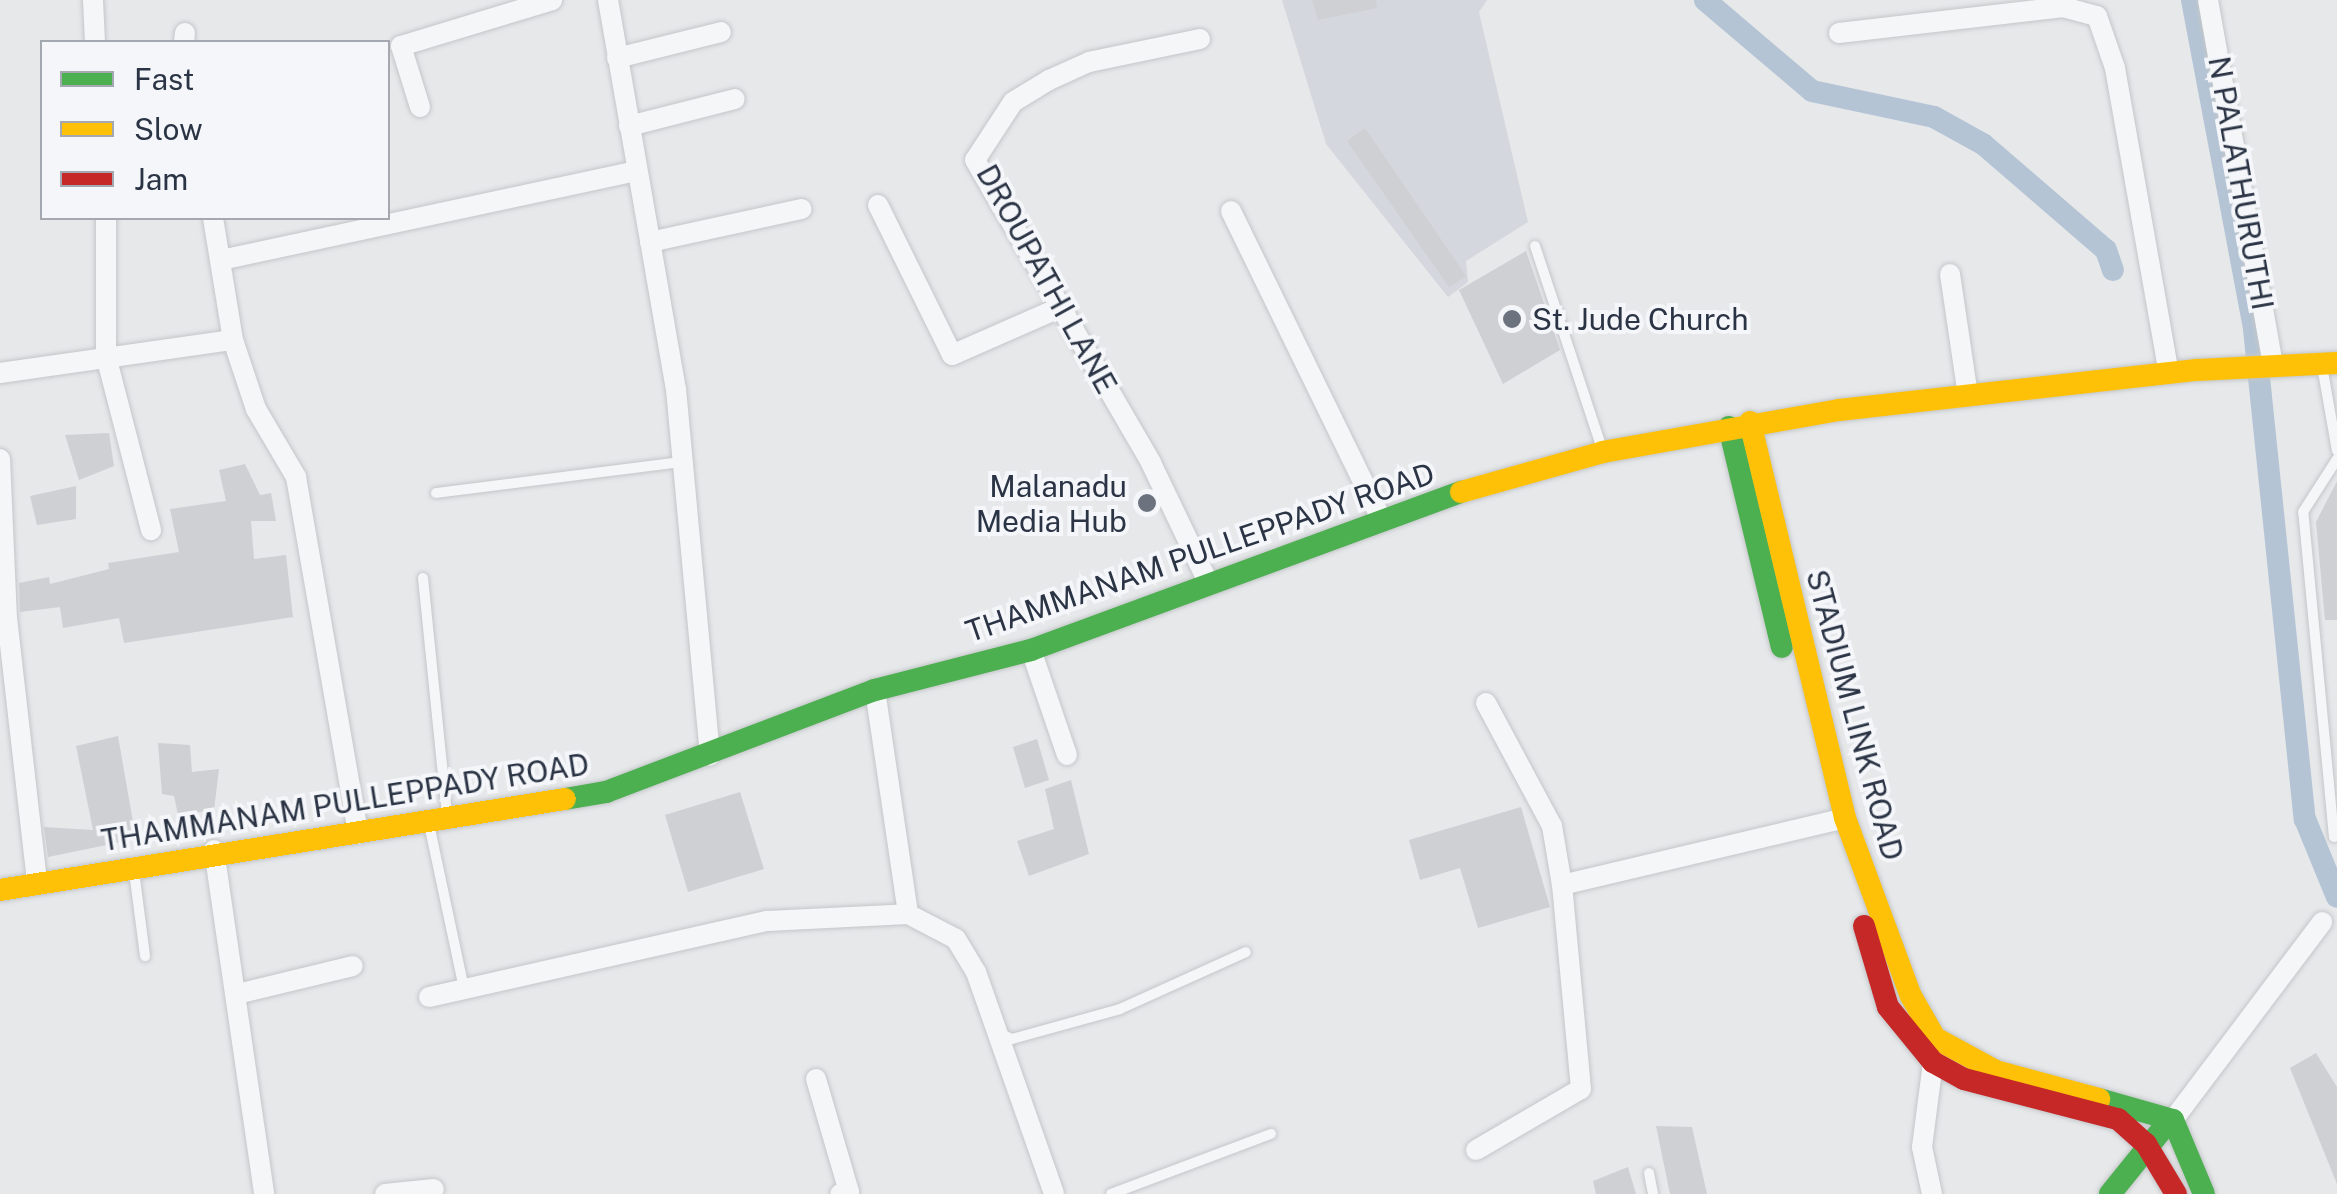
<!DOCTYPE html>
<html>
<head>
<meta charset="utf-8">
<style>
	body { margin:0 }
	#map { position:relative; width:2337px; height:1194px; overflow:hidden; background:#e6e8ea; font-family:"Public Sans",sans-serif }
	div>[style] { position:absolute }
	.built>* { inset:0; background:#d4d7dd }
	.canal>* { height:22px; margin:-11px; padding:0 11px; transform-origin:11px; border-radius:11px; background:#b4c4d5 }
	.building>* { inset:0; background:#ced0d3 }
	.roads { filter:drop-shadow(0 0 2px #c4c6c8) drop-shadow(0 0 2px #c4c6c8) }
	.lane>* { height:10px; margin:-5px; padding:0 5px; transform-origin:5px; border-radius:5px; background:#f5f6f7 }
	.street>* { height:20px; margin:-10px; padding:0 10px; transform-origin:10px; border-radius:10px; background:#f5f6f7 }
	.fast>* { height:22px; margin:-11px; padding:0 11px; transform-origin:11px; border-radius:11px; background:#4caf50 }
	.slow>* { height:22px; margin:-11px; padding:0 11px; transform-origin:11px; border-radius:11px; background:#ffc107 }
	.jam>* { height:22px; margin:-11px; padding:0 11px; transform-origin:11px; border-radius:11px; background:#c62828 }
	.dots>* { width:28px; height:28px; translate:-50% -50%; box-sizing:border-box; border:5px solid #f4f6f9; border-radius:50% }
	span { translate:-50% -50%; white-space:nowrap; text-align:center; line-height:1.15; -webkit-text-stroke:8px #f4f6f9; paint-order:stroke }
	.street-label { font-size:30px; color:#2b3445 }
	.poi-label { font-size:30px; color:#2b3445 }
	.left { translate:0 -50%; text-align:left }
	.right { translate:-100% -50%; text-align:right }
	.legend { position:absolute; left:40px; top:40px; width:350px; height:180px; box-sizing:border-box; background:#f4f6f9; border:2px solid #a4a8b1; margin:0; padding:12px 18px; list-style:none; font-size:30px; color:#2b3445 }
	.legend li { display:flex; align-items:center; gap:20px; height:50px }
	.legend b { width:50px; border:2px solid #a4a8b1 }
</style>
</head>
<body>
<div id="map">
	<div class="built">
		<i style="clip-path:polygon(1282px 0,1487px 0,1479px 12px,1528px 222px,1466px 261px,1468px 282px,1448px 297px,1326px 144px)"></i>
	</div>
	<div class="canal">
		<i style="left:1705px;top:0;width:140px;rotate:40.4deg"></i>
		<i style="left:1812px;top:91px;width:125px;rotate:12deg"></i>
		<i style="left:1934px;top:117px;width:56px;rotate:28.9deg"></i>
		<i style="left:1983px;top:144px;width:162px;rotate:40.8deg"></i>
		<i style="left:2106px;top:250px;width:21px;rotate:71deg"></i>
		<i style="left:2192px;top:0;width:335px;rotate:79.3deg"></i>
		<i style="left:2254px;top:329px;width:493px;rotate:84.1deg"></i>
		<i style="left:2305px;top:819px;width:84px;rotate:67.7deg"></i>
	</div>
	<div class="building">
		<i style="clip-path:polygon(1312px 0,1376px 0,1377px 8px,1318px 20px)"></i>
		<i style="clip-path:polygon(1365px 128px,1466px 276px,1449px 287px,1347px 141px)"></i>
		<i style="clip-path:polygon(1526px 251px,1560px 350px,1503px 384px,1459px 290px)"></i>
		<i style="clip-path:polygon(109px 433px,114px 466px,79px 480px,65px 435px)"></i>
		<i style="clip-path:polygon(245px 464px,260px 495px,271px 493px,276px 521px,251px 521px,254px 559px,286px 555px,293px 617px,124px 643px,119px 618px,63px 628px,60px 607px,20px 612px,19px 583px,49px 577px,50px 584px,109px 569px,108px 563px,179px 552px,170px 509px,226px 501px,219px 470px)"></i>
		<i style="clip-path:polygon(2337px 481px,2337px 620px,2325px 620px,2316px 522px)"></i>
		<i style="clip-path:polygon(76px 486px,76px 519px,37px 525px,30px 496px)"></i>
		<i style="clip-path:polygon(118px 736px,136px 839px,48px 857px,44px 827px,93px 830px,76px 746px)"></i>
		<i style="clip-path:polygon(1037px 739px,1049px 780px,1025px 788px,1013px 747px)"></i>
		<i style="clip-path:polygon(158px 743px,190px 745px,192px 772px,219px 769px,214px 810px,178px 815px,174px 796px,162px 794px)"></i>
		<i style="clip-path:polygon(1071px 780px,1089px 854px,1029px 876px,1017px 841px,1054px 829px,1045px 789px)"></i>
		<i style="clip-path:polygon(740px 792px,764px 869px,688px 892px,665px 815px)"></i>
		<i style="clip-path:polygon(1521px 807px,1550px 907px,1478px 928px,1460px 868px,1420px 880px,1409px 840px)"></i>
		<i style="clip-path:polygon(2316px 1053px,2337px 1087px,2337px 1184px,2290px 1068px)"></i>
		<i style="clip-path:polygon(1656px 1126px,1692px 1127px,1707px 1194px,1670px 1194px)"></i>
		<i style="clip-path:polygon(1628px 1167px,1636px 1194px,1596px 1194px,1593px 1181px)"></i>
	</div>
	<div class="roads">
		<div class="lane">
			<i style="left:1535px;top:246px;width:211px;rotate:71.7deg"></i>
			<i style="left:2322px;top:366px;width:86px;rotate:80deg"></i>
			<i style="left:436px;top:493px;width:248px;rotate:-7.2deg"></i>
			<i style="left:423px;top:578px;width:239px;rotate:84.2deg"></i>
			<i style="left:429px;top:824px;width:169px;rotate:78deg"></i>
			<i style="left:2334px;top:837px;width:326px;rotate:-95.4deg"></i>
			<i style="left:2303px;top:512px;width:63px;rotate:-57.3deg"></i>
			<i style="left:134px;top:871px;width:86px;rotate:82.6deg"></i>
			<i style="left:998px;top:1033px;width:15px;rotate:23deg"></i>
			<i style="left:1012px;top:1039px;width:112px;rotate:-15.5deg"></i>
			<i style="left:1120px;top:1009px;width:138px;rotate:-24.3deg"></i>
			<i style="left:1649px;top:1173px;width:21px;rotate:79deg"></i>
			<i style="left:1111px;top:1194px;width:171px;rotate:-20.6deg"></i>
		</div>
		<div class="street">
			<i style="left:93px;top:0;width:42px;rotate:87.3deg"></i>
			<i style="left:608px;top:0;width:395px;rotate:80.1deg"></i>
			<i style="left:676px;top:389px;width:368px;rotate:84.7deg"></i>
			<i style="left:2208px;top:0;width:372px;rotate:79.9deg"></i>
			<i style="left:1839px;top:33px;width:226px;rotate:-6.6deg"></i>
			<i style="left:2063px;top:7px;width:35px;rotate:15deg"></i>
			<i style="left:2097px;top:16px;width:55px;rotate:70.9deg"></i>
			<i style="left:2115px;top:68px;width:310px;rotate:80deg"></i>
			<i style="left:1200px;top:39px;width:113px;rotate:168.3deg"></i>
			<i style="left:1089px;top:62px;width:44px;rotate:155.8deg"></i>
			<i style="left:1049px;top:80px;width:42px;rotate:148.6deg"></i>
			<i style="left:1013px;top:102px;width:69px;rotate:123.2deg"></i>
			<i style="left:975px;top:160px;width:350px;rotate:59.8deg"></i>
			<i style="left:1151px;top:463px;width:132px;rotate:64.4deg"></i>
			<i style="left:184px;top:42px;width:9px;rotate:-84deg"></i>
			<i style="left:617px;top:58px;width:107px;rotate:-14deg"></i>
			<i style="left:420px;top:107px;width:64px;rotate:-107.3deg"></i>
			<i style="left:401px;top:46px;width:158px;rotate:-16.9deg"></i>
			<i style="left:629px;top:126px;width:109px;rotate:-14.3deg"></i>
			<i style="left:878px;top:205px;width:167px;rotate:63.7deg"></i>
			<i style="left:952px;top:355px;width:115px;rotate:-23.7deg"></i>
			<i style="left:1231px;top:211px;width:344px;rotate:64deg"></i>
			<i style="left:106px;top:218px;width:138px;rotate:90deg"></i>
			<i style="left:106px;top:356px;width:180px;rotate:75.5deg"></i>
			<i style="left:213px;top:218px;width:124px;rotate:80.7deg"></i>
			<i style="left:650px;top:242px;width:155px;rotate:-12.3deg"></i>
			<i style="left:221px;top:260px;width:425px;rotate:-12.1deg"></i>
			<i style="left:1950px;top:274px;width:123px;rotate:81.6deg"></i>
			<i style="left:0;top:373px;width:235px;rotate:-8.1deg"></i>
			<i style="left:233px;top:340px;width:73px;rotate:71.6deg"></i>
			<i style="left:256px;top:409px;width:79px;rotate:59.5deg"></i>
			<i style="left:296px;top:477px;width:362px;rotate:80.1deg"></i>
			<i style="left:0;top:459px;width:159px;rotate:87.5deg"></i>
			<i style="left:7px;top:618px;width:267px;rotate:83.5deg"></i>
			<i style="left:1031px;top:650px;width:111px;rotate:71.1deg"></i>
			<i style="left:875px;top:690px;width:226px;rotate:81.6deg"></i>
			<i style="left:908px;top:914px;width:54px;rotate:27.5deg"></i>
			<i style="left:956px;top:939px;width:39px;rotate:59deg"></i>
			<i style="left:976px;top:972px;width:235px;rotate:70.6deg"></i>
			<i style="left:1486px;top:703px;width:140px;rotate:61.8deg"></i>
			<i style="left:1552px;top:826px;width:60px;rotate:80.4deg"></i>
			<i style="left:214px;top:850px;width:348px;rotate:81.7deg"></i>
			<i style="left:237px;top:994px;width:119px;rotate:-13.6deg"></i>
			<i style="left:429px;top:997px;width:346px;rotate:-12.7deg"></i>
			<i style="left:767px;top:921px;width:141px;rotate:-2.8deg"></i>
			<i style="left:816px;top:1079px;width:118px;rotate:73.7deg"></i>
			<i style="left:849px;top:1192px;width:9px;rotate:167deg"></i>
			<i style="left:2173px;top:1120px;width:248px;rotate:-53deg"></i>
			<i style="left:1476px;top:1150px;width:121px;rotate:-30.2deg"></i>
			<i style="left:1581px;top:1089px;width:205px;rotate:-95.3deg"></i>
			<i style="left:1562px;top:885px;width:291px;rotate:-13.3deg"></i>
			<i style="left:385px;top:1194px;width:49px;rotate:-5.8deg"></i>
			<i style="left:1932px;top:1194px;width:48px;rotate:-102deg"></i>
			<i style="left:1922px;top:1147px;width:86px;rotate:-82.6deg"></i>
		</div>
		<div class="fast">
			<i style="left:1729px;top:427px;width:226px;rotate:76.5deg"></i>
			<i style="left:565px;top:799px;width:42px;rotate:-9.7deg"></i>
			<i style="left:606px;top:792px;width:288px;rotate:-20.8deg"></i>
			<i style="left:875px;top:690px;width:161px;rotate:-14.4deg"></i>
			<i style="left:1031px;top:650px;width:458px;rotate:-20.2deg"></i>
			<i style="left:2099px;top:1099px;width:77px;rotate:15.8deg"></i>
			<i style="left:2173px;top:1120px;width:80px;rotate:67.3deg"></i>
			<i style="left:2110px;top:1194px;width:80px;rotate:-51.1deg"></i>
		</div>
		<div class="slow">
			<i style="left:1750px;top:422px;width:407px;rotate:76.5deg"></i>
			<i style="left:1845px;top:818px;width:190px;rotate:69.7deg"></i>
			<i style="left:1911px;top:996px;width:48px;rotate:60.3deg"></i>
			<i style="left:1935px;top:1038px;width:69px;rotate:28.4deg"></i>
			<i style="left:1996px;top:1071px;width:107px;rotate:15.2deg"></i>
			<i style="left:1461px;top:492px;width:148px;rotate:-15.7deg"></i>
			<i style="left:1603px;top:452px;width:240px;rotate:-10.1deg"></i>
			<i style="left:1839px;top:410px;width:360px;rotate:-6.4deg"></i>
			<i style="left:2197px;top:370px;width:140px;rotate:-2.9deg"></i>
			<i style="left:0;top:890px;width:572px;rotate:-9.15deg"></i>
		</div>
		<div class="jam">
			<i style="left:1864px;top:926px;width:84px;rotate:73.5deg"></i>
			<i style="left:1888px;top:1007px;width:71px;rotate:50.7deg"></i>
			<i style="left:1933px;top:1062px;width:35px;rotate:29deg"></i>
			<i style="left:1964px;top:1079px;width:159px;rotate:14.6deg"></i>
			<i style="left:2118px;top:1119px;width:38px;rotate:42deg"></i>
			<i style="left:2146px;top:1144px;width:58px;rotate:59deg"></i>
		</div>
	</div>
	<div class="dots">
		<i style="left:1512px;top:319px;background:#6c737f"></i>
		<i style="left:1147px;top:503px;background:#6c737f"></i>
	</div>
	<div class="street-label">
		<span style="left:2241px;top:183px;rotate:80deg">N PALATHURUTHI</span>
		<span style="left:1047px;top:279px;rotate:61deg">DROUPATHI LANE</span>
		<span style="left:1200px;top:552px;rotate:-19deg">THAMMANAM PULLEPPADY ROAD</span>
		<span style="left:1855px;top:715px;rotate:75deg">STADIUM LINK ROAD</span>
		<span style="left:345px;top:802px;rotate:-9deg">THAMMANAM PULLEPPADY ROAD</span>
	</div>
	<div class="poi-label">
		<span class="left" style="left:1532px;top:319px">St. Jude Church</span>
		<span class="right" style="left:1127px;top:503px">Malanadu<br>Media Hub</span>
	</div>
	<ul class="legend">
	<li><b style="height:12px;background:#4caf50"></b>Fast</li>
	<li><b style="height:12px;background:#ffc107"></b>Slow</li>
	<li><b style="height:12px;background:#c62828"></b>Jam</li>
	</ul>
</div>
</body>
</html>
